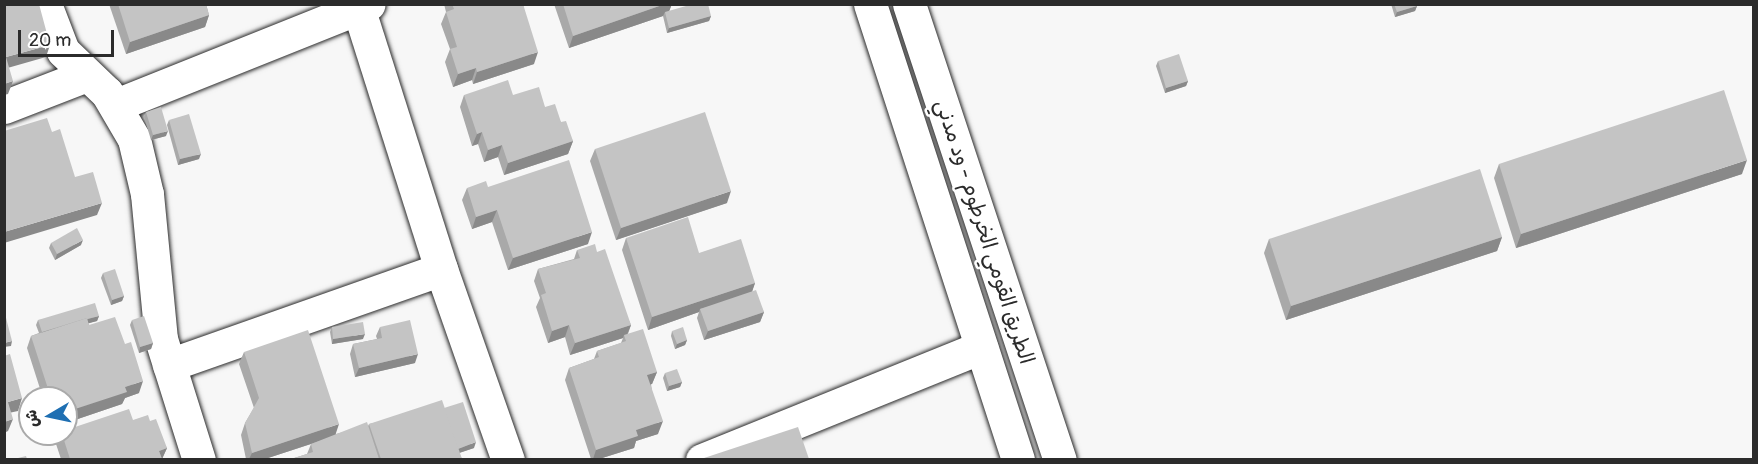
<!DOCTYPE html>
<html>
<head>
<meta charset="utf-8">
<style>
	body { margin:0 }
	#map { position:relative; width:1758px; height:464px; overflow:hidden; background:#f7f7f7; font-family:Pangolin,"Playpen Sans Arabic",sans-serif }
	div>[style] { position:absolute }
	.roads { filter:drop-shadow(0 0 2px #2b2b2b) drop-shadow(0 0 2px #2b2b2b) }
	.street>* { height:33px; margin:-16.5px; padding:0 16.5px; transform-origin:16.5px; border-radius:16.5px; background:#fff }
	.highway>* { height:33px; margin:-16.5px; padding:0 16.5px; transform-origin:16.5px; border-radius:16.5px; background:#fff }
	.wall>* { inset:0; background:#a9a9a9 }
	.shaded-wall>* { inset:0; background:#898989 }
	.building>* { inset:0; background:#c4c4c4 }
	span { translate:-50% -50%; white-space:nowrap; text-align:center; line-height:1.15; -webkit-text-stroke:5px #fff; paint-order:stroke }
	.street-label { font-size:21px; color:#2b2b2b }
	.frame { position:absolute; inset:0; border:6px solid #2b2b2b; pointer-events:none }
	.north { position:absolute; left:18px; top:386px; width:60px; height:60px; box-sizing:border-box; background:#fff; border:2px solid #aaa; border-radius:50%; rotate:261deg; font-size:16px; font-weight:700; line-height:24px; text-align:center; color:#2b2b2b }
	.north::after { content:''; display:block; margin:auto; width:21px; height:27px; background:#1f6fb2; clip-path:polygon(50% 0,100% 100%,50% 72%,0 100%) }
	.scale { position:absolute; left:18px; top:30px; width:96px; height:27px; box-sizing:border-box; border:3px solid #2b2b2b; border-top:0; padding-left:8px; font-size:18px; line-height:21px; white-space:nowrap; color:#2b2b2b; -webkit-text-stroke:4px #fff; paint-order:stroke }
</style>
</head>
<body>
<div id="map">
	<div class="roads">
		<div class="street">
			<i style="left:45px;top:4px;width:50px;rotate:69deg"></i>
			<i style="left:63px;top:51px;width:61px;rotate:43.7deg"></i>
			<i style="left:107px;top:93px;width:53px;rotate:59.6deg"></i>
			<i style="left:134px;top:139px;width:57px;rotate:76.7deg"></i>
			<i style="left:147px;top:194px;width:146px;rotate:84.5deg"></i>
			<i style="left:161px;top:339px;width:127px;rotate:72.6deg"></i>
			<i style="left:357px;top:4px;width:278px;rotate:72.4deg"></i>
			<i style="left:441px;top:269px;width:202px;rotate:70.7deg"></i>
			<i style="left:116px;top:105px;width:272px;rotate:-21.8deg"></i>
			<i style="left:4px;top:107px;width:89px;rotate:-21.1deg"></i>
			<i style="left:169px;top:365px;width:288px;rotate:-19.4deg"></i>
			<i style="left:702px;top:460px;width:301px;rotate:-22deg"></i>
		</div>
		<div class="highway">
			<i style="left:870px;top:4px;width:479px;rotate:72deg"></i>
			<i style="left:909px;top:4px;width:480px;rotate:71.7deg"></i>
		</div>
	</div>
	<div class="wall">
		<i style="clip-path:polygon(109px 4px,206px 4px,209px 15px,205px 27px,126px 54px)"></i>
		<i style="clip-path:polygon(444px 4px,523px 4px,534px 64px,473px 84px,472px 80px,453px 87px,445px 62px,450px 49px,441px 24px,446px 12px)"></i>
		<i style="clip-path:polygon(554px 4px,672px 4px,669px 11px,711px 16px,709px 21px,667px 33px,663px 16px,569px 48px)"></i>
		<i style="clip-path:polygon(1391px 4px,1417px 4px,1417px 6px,1415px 11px,1395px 17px)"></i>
		<i style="clip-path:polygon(1158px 61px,1188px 81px,1186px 86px,1165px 93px,1156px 66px)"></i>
		<i style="clip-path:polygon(464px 95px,513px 95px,545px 107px,561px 122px,573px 141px,568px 154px,504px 175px,498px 157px,484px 162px,478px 144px,472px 146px,460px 107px)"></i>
		<i style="clip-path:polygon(146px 112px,166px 136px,151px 140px,144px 117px)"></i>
		<i style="clip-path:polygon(169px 120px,199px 159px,178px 165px,167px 125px)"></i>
		<i style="clip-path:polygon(595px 149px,727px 203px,616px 240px,590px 161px)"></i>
		<i style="clip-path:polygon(1499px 164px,1742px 174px,1516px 248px,1494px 178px)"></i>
		<i style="clip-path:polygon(488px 187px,588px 244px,508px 270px,492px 222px,472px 229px,462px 200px,467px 188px)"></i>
		<i style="clip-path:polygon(1502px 237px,1497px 251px,1286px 320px,1264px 253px,1269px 239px)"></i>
		<i style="clip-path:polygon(626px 238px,699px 253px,755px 283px,752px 291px,764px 312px,760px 322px,704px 340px,697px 318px,699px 312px,648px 330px,622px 250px)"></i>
		<i style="clip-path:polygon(51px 243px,81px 245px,55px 260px,49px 248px)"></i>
		<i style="clip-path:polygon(577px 250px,597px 252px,631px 325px,628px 334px,657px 372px,652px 384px,651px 384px,658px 434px,636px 441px,634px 448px,599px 459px,591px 459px,565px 380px,569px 368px,594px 359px,597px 351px,621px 343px,623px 338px,570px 355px,565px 337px,548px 343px,536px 307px,540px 298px,534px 281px,538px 269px,574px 259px)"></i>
		<i style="clip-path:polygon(103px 273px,124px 296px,122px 301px,111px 305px,101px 278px)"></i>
		<i style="clip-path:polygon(99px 316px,97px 321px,88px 323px,139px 393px,125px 398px,122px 404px,66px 423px,66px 398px,43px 398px,27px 348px,31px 336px,39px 333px,36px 325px,38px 320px)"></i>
		<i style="clip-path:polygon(132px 320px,153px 343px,151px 349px,139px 353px,130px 325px)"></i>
		<i style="clip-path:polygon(332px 327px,363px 339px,332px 344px,330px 332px)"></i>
		<i style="clip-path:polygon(380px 327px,415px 363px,355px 377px,350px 354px,353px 344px,377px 339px,376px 336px)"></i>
		<i style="clip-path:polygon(672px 331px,687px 340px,685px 345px,675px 349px,671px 336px)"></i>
		<i style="clip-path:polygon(244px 352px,336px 434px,368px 426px,369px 424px,444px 408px,474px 448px,459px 453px,462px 459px,291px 459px,307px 454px,311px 444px,265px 459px,246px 459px,241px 435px,245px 423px,254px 408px,239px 364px)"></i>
		<i style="clip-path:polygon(665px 373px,682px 382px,680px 387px,667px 391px,663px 378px)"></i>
		<i style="clip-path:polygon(133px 420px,150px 421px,167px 448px,162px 459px,61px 459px,56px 444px,60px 434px,66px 434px)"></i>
	</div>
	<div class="shaded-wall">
		<i style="clip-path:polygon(665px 4px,672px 4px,668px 14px,665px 12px,663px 16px,569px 48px,573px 36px)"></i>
		<i style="clip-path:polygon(1417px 6px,1415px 11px,1395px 17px,1397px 12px)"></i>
		<i style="clip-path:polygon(209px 15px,205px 27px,126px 54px,130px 42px)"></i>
		<i style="clip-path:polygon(711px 16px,709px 21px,667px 33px,669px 28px)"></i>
		<i style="clip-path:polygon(50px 45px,46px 57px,4px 69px,6px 57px)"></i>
		<i style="clip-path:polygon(538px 52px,534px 64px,473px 84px,477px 72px)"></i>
		<i style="clip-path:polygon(476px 68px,472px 80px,453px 87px,458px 74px)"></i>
		<i style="clip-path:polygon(13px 81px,8px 94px,4px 95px,4px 84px)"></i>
		<i style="clip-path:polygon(1188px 81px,1186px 86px,1165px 93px,1166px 88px)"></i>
		<i style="clip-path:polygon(168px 131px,166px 136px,151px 140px,153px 135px)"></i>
		<i style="clip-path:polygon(482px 132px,478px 144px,472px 146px,477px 134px)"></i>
		<i style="clip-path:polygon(573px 141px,568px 154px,504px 175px,508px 163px)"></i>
		<i style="clip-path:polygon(502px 145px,498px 157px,484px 162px,488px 150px)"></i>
		<i style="clip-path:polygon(201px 154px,199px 159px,178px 165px,180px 159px)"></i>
		<i style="clip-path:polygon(1747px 160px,1742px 174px,1516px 248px,1521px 234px)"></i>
		<i style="clip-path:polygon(731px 191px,727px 203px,616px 240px,621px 228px)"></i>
		<i style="clip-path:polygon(102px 203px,97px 215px,4px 243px,4px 232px)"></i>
		<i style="clip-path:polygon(497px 210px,492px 222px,472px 229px,476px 217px)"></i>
		<i style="clip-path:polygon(592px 232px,588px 244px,508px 270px,513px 258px)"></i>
		<i style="clip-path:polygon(1502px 237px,1497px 251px,1286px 320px,1291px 306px)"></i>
		<i style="clip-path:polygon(83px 240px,81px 245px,55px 260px,57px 254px)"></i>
		<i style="clip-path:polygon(755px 283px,751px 295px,700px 309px,699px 312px,648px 330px,652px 317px)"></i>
		<i style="clip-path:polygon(124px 296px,122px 301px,111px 305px,112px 300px)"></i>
		<i style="clip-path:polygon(764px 312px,760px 322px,704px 340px,708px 331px)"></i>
		<i style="clip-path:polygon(99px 316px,97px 321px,40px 337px,42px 332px)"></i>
		<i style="clip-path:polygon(569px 325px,565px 337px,548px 343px,552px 331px)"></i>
		<i style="clip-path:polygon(631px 325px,626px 337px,624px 335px,623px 338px,570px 355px,575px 343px)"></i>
		<i style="clip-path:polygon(365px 334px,363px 339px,332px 344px,333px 339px)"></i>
		<i style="clip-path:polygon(687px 340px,685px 345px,675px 349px,677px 344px)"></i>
		<i style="clip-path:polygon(12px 341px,11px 346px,4px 347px,4px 343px)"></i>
		<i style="clip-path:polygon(153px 343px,151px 349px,139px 353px,140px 347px)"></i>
		<i style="clip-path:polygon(418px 354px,415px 363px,355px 377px,359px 368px)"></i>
		<i style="clip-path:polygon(657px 372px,652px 384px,643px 387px,647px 375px)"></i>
		<i style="clip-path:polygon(143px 381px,139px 393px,125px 398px,122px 404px,66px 423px,66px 412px,125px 387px)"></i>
		<i style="clip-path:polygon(682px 382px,680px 387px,667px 391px,669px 386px)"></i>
		<i style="clip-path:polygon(22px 398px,18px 411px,4px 414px,8px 402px)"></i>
		<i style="clip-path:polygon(13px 419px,8px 431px,4px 433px,4px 422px)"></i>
		<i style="clip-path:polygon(663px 421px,658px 434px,636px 441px,634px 448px,599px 459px,593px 459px,596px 450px,636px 430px)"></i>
		<i style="clip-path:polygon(339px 424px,335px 436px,265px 459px,249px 459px,252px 453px)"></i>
		<i style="clip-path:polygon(476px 442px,474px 448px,453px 455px,455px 450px)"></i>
		<i style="clip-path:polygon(167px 448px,162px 459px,159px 451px)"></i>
	</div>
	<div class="building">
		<i style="clip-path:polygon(4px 4px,39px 4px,50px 45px,6px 57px,13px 81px,4px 84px)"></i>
		<i style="clip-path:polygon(118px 4px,206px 4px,209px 15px,130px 42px)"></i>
		<i style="clip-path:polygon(452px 4px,523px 4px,538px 52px,477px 72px,476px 68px,458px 74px,450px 49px,457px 47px,446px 12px,454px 9px)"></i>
		<i style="clip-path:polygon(563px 4px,665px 4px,573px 36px)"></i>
		<i style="clip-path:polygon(693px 4px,708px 4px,711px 16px,669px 28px,665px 12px)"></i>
		<i style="clip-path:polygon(1394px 4px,1417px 4px,1417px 6px,1397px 12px)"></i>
		<i style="clip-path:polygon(1179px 54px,1188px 81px,1166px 88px,1158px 61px)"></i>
		<i style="clip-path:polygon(508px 80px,513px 95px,539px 87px,545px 107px,555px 104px,561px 122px,566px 121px,573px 141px,508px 163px,502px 145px,488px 150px,482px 132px,477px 134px,464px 95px)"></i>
		<i style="clip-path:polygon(1724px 90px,1747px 160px,1521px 234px,1499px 164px)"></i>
		<i style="clip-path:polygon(161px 107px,168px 131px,153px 135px,146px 112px)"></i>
		<i style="clip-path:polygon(705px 112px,731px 191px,621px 228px,595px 149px)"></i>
		<i style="clip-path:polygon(189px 114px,201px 154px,180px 159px,169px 120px)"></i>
		<i style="clip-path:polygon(47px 118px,52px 132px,60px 129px,75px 177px,93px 172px,102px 203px,4px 232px,4px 131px)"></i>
		<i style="clip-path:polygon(569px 160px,592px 232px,513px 258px,497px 210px,476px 217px,467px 188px,486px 181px,488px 187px)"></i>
		<i style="clip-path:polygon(1480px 169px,1502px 237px,1291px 306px,1269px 239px)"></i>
		<i style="clip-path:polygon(688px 217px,699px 253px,741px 239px,755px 283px,652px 317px,626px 238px)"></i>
		<i style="clip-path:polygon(77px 228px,83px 240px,57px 254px,51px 243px)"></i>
		<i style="clip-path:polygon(595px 244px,597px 252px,605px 249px,631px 325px,575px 343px,569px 325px,552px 331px,541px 295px,546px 293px,538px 269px,580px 258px,577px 250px)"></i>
		<i style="clip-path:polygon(115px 269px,124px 296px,112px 300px,103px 273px)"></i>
		<i style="clip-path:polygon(756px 290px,764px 312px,708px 331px,700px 309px)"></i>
		<i style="clip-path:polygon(95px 303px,99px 316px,87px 319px,87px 318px,42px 332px,38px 320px)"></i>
		<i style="clip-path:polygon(5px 314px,12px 341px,4px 343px,4px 315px)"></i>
		<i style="clip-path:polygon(144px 316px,153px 343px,140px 347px,132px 320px)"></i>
		<i style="clip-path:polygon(115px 317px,125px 344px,131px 342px,143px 381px,125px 387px,127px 392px,66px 412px,66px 398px,51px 398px,31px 336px,87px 318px,89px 325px)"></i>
		<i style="clip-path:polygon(410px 320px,418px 354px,359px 368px,353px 344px,382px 338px,380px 327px)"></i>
		<i style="clip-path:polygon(363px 322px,365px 334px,333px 339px,332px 327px)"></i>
		<i style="clip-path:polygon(683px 327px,687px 340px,677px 344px,672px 331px)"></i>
		<i style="clip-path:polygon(643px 329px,657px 372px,647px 375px,663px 421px,636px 430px,638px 436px,596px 450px,569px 368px,599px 357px,597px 351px,626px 341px,624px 335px)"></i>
		<i style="clip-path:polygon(308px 330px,339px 424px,252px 453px,245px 423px,259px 398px,244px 352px)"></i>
		<i style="clip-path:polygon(10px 354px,22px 398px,8px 402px,13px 419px,4px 422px,4px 356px)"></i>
		<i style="clip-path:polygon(677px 369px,682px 382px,669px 386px,665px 373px)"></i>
		<i style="clip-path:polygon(442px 400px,462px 459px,381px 459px,369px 424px)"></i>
		<i style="clip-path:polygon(463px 402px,476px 442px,458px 449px,444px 408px)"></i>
		<i style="clip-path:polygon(129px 409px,133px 420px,148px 415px,150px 421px,156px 419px,167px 448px,159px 451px,162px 459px,70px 459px,62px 434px,66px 434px,66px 430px)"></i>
		<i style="clip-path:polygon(367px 422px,379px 459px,291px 459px,313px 452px,311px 444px)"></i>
		<i style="clip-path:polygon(798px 427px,809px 459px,701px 459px)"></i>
		<i style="clip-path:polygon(26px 456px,27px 459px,14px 459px)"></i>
	</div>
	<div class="street-label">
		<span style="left:984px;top:232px;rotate:72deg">الطريق القومي الخرطوم - ود مدني</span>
	</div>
	<div class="frame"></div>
	<div class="north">ش</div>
	<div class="scale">20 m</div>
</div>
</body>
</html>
